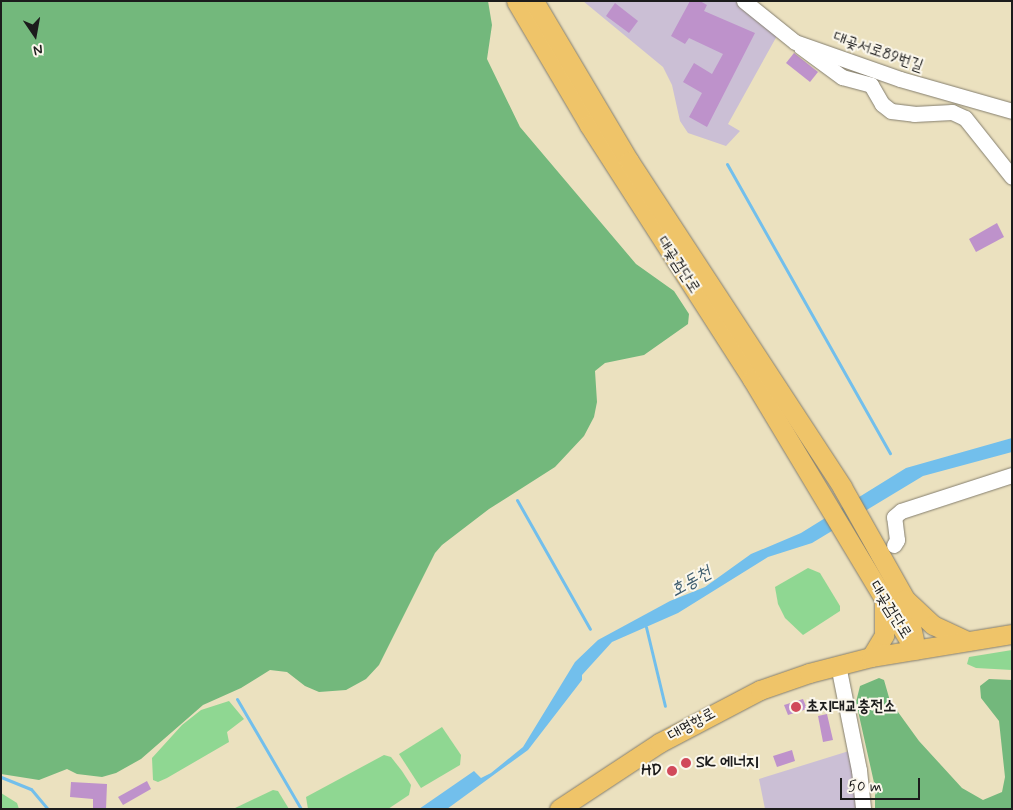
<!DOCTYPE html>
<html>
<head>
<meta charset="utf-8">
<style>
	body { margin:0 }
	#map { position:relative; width:1013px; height:810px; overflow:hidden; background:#ebe1bf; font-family:Mynerve,"Poor Story",sans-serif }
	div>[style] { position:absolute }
	.industrial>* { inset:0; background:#cbbfd5 }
	.green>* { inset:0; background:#8fd792 }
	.forest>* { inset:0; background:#73b87c }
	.water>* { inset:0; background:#72bfec }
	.stream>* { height:3px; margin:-1.5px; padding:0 1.5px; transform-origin:1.5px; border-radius:1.5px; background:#72bfec }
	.building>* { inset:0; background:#be92cb }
	.roads { filter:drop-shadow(0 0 1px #847e6e) drop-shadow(0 0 1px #847e6e) }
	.minor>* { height:15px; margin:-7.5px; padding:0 7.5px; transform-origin:7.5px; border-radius:7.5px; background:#fff }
	.major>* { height:19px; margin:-9.5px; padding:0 9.5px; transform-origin:9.5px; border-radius:9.5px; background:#efc469 }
	.dots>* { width:14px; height:14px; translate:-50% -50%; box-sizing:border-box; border:2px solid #fbf7ec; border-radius:50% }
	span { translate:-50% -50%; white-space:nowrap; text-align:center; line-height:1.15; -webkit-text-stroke:4px #fbf7ec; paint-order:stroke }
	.street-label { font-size:16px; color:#1c1c1c }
	.poi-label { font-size:16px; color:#1c1c1c; font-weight:700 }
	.left { translate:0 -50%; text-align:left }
	.right { translate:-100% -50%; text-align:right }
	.water-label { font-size:18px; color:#3e5d6f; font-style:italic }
	.frame { position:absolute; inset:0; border:2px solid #1c1c1c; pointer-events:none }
	.north { position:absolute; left:10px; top:10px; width:50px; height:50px; -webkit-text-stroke:4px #fbf7ec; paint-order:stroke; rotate:168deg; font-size:14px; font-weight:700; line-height:20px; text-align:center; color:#1c1c1c }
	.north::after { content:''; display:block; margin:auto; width:18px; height:22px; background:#1c1c1c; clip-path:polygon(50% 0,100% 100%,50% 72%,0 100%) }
	.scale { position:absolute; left:840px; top:778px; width:80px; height:22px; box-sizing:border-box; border:2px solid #1c1c1c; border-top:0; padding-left:6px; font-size:15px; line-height:18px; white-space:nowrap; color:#1c1c1c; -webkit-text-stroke:4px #fbf7ec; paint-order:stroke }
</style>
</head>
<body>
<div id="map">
	<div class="industrial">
		<i style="clip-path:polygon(583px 1px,739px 1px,778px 34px,728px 124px,740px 131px,726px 146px,688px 133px,680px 121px,672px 85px,663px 67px)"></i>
		<i style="clip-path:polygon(849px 751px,858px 809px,765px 809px,759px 779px)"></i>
	</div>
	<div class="green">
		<i style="clip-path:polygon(808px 568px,820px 573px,840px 606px,840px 611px,803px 635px,785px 618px,778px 604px,775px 587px)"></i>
		<i style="clip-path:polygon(1012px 650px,1012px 670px,976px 668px,967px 664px,969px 657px)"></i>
		<i style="clip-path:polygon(229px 701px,244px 719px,227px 732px,229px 742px,167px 778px,158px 782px,153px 780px,152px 758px,182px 725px,201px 710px)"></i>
		<i style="clip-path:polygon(442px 727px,461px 755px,460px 765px,421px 788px,399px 754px)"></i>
		<i style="clip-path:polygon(384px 755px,391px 757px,402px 771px,411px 785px,409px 795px,388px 809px,308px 809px,306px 797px)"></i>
		<i style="clip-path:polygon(273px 790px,278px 791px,289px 809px,233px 809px)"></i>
		<i style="clip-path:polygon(1px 793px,17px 803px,19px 809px,1px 809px)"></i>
	</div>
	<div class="forest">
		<i style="clip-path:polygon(1px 1px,488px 1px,492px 25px,487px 59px,520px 127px,636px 264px,674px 291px,689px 314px,688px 324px,644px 355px,605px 363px,595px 371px,597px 402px,594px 417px,584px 436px,555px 467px,489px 509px,442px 545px,435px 553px,379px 665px,366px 679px,346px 690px,319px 692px,305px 686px,287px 672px,270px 670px,241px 688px,203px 705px,141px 759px,116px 773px,102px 777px,77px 774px,67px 769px,39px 780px,1px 774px)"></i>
		<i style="clip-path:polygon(879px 678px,884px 680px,890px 701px,919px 741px,962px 788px,983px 800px,1002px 792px,1005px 777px,999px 721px,981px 698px,980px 686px,989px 679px,1012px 680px,1012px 809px,875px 809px,875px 787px,856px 702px,860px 686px)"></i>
	</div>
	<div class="water">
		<i style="clip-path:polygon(1012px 438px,1012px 452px,923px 476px,812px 543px,768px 557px,678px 613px,612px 642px,582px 675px,582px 680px,528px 750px,447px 809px,419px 809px,474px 771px,481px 778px,491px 773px,523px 747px,575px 662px,598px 640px,670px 601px,705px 587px,751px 554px,801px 533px,906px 468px)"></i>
	</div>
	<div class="stream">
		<i style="left:727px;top:164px;width:332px;rotate:60.6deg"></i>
		<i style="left:517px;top:500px;width:148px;rotate:60.5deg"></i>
		<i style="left:646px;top:627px;width:81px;rotate:76.5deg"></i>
		<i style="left:237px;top:699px;width:127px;rotate:59.8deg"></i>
		<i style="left:1px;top:777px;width:32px;rotate:22deg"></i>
		<i style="left:31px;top:789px;width:26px;rotate:50deg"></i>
	</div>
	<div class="building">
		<i style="clip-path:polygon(690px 1px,700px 1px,707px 5px,704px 11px,755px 33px,707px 127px,689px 117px,702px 93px,683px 82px,694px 63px,712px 74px,723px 54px,689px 38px,685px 44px,671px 36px)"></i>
		<i style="clip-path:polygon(615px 3px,638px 21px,629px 33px,606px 16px)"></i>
		<i style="clip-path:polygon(794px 53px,818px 72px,810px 82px,786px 63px)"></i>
		<i style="clip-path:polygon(997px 223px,1004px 237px,976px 252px,969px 239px)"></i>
		<i style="clip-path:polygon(803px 699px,807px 709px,788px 715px,784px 705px)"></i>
		<i style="clip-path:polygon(827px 714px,833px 740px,823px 742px,818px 716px)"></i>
		<i style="clip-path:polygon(792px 750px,795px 761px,777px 767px,773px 756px)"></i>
		<i style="clip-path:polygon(147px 781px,151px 789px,123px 805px,118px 797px)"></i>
		<i style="clip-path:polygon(71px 782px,107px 784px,106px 809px,93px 809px,93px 799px,70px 797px)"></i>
	</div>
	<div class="roads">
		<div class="minor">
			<i style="left:744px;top:1px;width:65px;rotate:38.8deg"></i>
			<i style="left:795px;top:42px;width:111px;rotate:19.4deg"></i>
			<i style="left:900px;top:79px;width:116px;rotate:15.9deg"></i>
			<i style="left:801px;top:47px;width:51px;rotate:36.2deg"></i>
			<i style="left:842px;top:77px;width:30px;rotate:15deg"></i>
			<i style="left:871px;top:85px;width:22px;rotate:60deg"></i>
			<i style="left:882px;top:104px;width:11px;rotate:38deg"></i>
			<i style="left:891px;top:111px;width:23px;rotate:7deg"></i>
			<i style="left:914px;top:114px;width:38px;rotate:-3deg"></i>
			<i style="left:952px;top:112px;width:14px;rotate:25deg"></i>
			<i style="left:965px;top:118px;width:75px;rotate:51.5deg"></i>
			<i style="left:894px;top:545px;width:6px;rotate:-59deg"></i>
			<i style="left:897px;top:540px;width:23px;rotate:-97deg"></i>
			<i style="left:894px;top:517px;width:9px;rotate:-41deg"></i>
			<i style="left:901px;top:511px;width:117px;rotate:-18deg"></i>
			<i style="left:838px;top:665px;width:107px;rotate:78.7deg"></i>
			<i style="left:859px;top:770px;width:39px;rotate:84deg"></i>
		</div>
		<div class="major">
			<i style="left:516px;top:1px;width:144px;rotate:59.5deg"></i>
			<i style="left:589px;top:125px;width:302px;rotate:57.3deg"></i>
			<i style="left:752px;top:379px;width:316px;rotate:59deg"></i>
			<i style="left:534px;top:1px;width:186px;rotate:59.3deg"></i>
			<i style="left:629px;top:161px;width:389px;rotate:56.8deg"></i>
			<i style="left:842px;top:487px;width:129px;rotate:60.6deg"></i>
			<i style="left:905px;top:599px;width:42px;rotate:77.6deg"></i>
			<i style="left:905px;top:599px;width:38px;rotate:43deg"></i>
			<i style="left:933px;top:625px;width:38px;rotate:25deg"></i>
			<i style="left:871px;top:657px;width:26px;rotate:-59deg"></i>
			<i style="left:884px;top:635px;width:31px;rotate:-90deg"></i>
			<i style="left:559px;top:809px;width:120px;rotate:-33.4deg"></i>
			<i style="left:659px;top:743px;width:114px;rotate:-27.7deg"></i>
			<i style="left:760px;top:690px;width:52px;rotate:-19.1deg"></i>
			<i style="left:809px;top:673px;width:64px;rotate:-14.5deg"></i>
			<i style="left:871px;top:657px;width:143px;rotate:-9.3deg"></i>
		</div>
	</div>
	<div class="dots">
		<i style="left:796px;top:707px;background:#d1495b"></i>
		<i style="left:686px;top:763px;background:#d1495b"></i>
		<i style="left:672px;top:771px;background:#d1495b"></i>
	</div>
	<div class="street-label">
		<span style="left:878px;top:52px;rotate:19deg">대곶서로89번길</span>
		<span style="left:678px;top:265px;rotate:57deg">대곶검단로</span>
		<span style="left:890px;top:610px;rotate:58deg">대곶검단로</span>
		<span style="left:692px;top:725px;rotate:-29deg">대명항로</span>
	</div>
	<div class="poi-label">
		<span class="left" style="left:806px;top:707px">초지대교충전소</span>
		<span class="left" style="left:696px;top:763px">SK 에너지</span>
		<span class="right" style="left:662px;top:771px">HD</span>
	</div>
	<div class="water-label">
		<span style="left:691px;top:582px;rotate:-29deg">호동천</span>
	</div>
	<div class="frame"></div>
	<div class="north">N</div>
	<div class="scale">50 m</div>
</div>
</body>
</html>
